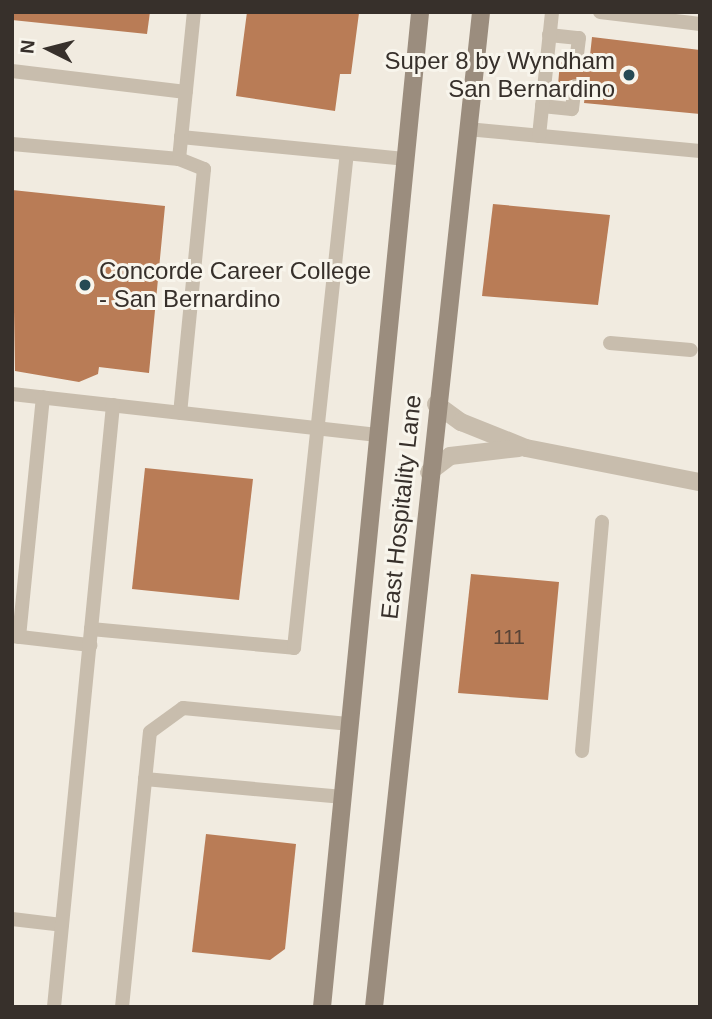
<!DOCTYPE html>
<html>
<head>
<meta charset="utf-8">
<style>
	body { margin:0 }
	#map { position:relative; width:712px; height:1019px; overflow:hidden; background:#f1ebe0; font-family:Helvetica,sans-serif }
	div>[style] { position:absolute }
	.building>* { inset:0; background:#b97c56 }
	.lane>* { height:14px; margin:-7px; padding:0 7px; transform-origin:7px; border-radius:7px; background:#c8bdad }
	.street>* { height:18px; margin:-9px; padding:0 9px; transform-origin:9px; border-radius:9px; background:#c8bdad }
	.secondary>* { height:18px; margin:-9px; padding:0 9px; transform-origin:9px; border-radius:9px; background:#9b8d7e }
	.dots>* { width:19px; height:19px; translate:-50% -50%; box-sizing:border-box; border:4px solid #f8f5ec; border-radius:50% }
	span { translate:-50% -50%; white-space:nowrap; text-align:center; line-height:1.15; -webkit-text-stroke:6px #f8f5ec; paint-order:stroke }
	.number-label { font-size:21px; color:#584336 }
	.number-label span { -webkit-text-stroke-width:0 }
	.poi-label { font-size:24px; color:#37302b }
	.right { translate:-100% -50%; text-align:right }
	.left { translate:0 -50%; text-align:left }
	.street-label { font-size:24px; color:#37302b }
	.frame { position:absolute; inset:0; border:14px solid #37302b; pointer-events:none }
	.north { position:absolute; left:14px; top:14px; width:70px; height:70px; -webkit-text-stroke:5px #f8f5ec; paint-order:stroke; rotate:276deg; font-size:19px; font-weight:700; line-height:28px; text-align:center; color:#37302b }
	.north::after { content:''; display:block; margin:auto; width:24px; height:32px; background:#37302b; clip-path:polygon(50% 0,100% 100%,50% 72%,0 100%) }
</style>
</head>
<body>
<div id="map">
	<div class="building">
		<i style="clip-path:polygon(12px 12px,150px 12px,147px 34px,12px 20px)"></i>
		<i style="clip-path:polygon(247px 12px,359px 13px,351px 74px,340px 74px,335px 111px,236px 96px)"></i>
		<i style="clip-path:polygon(592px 37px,700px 50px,700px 114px,584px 103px,586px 87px,558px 85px,560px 62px,589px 65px)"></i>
		<i style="clip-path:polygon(12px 190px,165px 206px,149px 373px,99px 367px,98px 374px,79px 382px,15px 371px)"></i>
		<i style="clip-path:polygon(493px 204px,610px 215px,598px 305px,482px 296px)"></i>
		<i style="clip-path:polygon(145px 468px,253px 479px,239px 600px,132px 589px)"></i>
		<i style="clip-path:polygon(471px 574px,559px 582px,548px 700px,458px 693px)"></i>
		<i style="clip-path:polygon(206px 834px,296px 844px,285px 949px,270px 960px,192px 952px)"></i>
	</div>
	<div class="lane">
		<i style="left:600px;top:12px;width:101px;rotate:6.8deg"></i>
		<i style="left:549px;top:35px;width:30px;rotate:6deg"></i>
		<i style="left:579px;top:38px;width:26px;rotate:97deg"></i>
		<i style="left:12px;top:71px;width:175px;rotate:6.9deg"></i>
		<i style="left:542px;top:106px;width:30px;rotate:6deg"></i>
		<i style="left:572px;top:109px;width:23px;rotate:-83deg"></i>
		<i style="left:467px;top:129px;width:234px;rotate:5.4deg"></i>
		<i style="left:539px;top:136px;width:125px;rotate:-84deg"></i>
		<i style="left:181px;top:137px;width:227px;rotate:5.6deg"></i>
		<i style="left:12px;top:144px;width:168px;rotate:5.1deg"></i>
		<i style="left:179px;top:159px;width:27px;rotate:22deg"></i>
		<i style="left:204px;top:169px;width:245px;rotate:95.6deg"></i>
		<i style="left:179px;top:159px;width:148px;rotate:-84.2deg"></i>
		<i style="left:610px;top:343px;width:81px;rotate:4.9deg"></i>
		<i style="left:12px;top:394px;width:370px;rotate:6.4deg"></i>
		<i style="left:91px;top:629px;width:204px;rotate:5.3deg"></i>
		<i style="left:294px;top:648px;width:497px;rotate:-83.9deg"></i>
		<i style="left:12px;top:636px;width:79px;rotate:6.6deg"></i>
		<i style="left:19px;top:637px;width:241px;rotate:-84.3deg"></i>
		<i style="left:582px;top:751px;width:230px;rotate:-85deg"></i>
		<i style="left:145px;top:779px;width:199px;rotate:5.2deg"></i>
		<i style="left:12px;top:919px;width:50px;rotate:6.8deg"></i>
		<i style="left:54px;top:1007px;width:605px;rotate:-84.4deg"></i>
		<i style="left:122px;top:1007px;width:276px;rotate:-84.2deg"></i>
		<i style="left:150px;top:732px;width:41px;rotate:-36deg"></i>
		<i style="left:183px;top:708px;width:168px;rotate:5.5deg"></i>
	</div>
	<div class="street">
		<i style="left:436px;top:404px;width:31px;rotate:36deg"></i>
		<i style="left:461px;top:422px;width:70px;rotate:21.8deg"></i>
		<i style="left:526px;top:448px;width:177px;rotate:11.1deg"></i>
		<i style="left:429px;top:472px;width:26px;rotate:-37deg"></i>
		<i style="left:450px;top:456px;width:69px;rotate:-6.6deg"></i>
	</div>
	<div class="secondary">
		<i style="left:322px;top:1007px;width:1000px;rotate:-84.37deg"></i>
		<i style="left:374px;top:1007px;width:1001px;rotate:-83.86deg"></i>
	</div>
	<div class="dots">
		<i style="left:629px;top:75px;background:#254a54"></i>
		<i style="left:85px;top:285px;background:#254a54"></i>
	</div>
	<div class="number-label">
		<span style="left:509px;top:637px">111</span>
	</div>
	<div class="poi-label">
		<span class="right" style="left:615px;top:75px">Super 8 by Wyndham<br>San Bernardino</span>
		<span class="left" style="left:99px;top:285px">Concorde Career College<br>- San Bernardino</span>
	</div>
	<div class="street-label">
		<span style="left:401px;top:507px;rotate:-84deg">East Hospitality Lane</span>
	</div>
	<div class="frame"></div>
	<div class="north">N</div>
</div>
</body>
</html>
